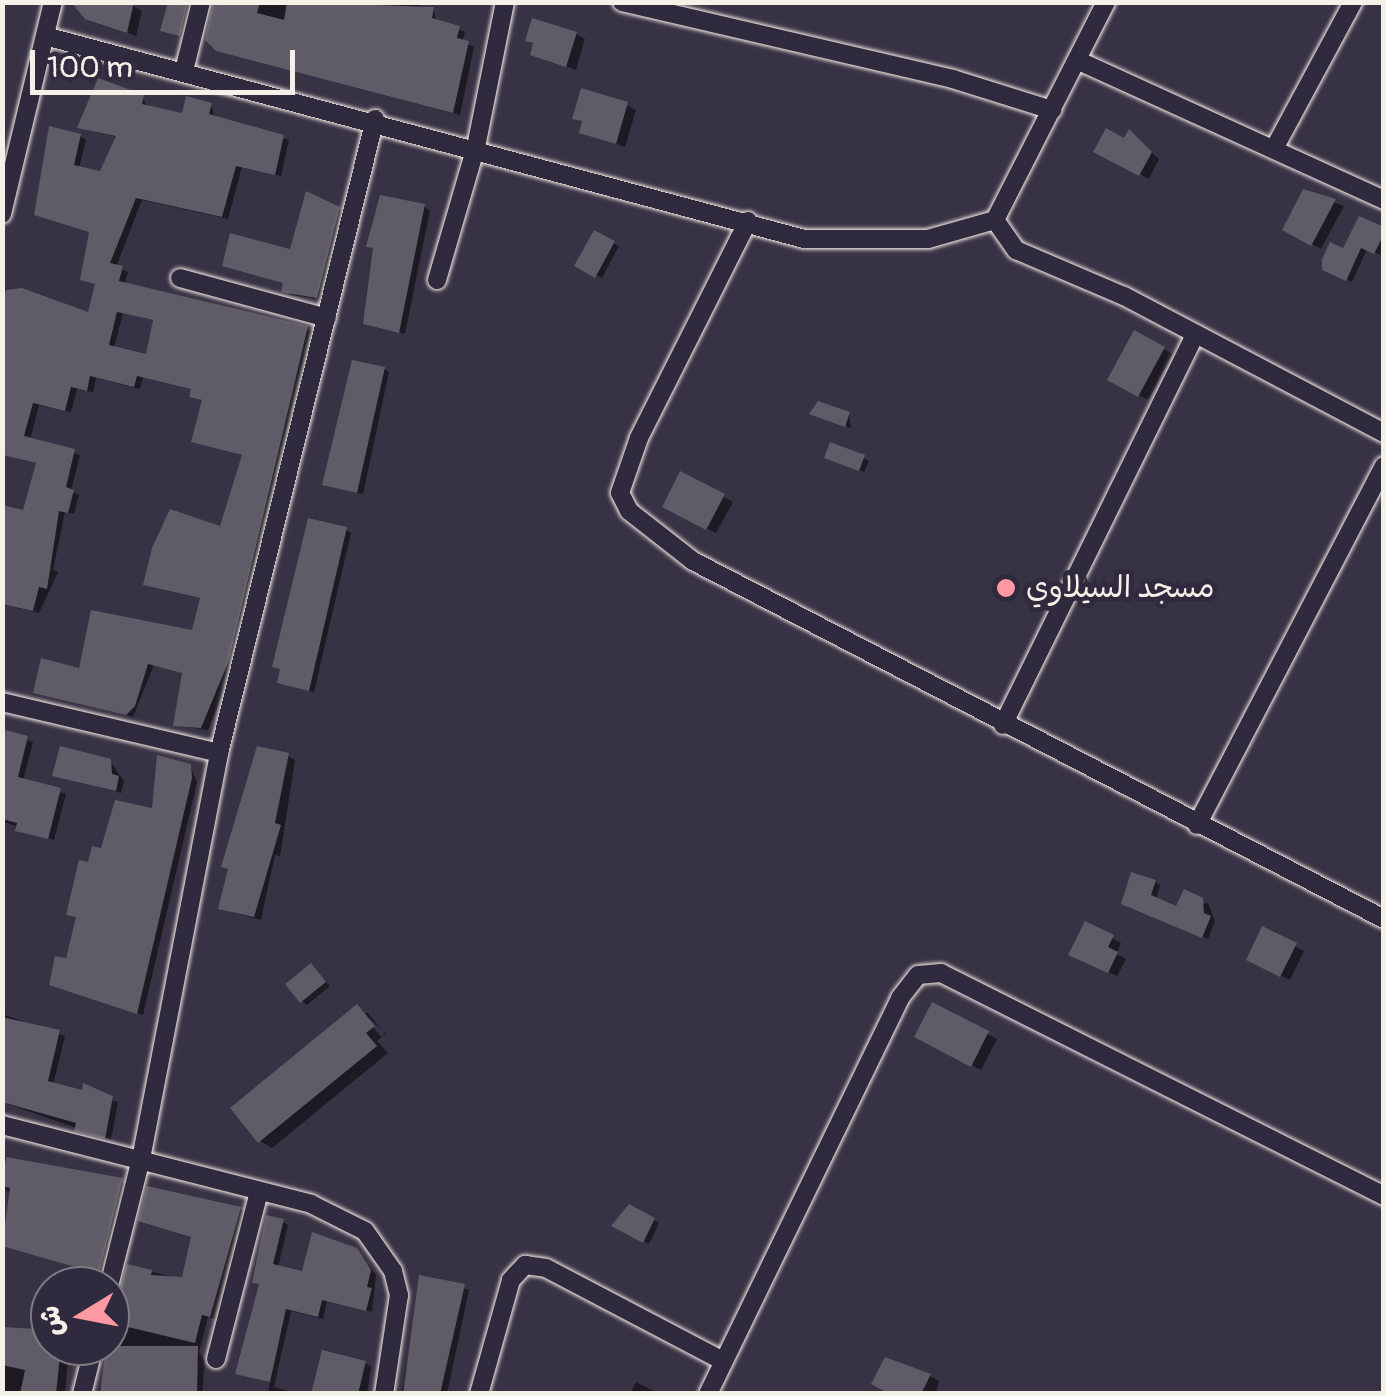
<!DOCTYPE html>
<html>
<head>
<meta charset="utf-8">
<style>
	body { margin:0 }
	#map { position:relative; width:1386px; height:1396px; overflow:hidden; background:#373244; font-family:Pangolin,"Playpen Sans Arabic",sans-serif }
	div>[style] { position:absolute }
	.shadow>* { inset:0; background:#0007 }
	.building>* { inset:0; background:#5f5c67 }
	.roads { filter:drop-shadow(0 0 2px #f4f1e8) drop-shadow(0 0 2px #f4f1e8) }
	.minor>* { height:18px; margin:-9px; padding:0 9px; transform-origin:9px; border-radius:9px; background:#2f2a3d }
	.dots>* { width:28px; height:28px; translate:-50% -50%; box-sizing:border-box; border:5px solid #2f2a3d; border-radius:50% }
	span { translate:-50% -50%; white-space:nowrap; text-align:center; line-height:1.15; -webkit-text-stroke:10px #2f2a3d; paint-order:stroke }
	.poi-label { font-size:30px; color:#f4f1e8 }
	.left { translate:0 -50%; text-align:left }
	.frame { position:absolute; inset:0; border:5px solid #f4f1e8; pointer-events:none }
	.north { position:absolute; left:30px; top:1266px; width:100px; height:100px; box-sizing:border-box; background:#2f2a3d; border:2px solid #7e7a81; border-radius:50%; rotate:260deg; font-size:28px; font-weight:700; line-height:40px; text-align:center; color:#f4f1e8 }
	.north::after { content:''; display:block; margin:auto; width:35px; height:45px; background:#ff9aa2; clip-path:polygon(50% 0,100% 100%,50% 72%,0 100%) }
	.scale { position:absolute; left:30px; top:50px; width:265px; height:45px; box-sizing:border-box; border:5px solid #f4f1e8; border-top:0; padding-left:12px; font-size:30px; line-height:35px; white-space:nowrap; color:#f4f1e8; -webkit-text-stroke:8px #2f2a3d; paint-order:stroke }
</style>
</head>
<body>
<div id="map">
	<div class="shadow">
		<i style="clip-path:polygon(170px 2px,193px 2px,186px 38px,163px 30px)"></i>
		<i style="clip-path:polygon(224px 2px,406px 2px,433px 9px,437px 22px,465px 32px,462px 42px,474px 47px,460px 115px,225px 53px)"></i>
		<i style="clip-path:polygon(133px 6px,142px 11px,136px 36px,86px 17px)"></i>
		<i style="clip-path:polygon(576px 34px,585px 39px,576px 70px,533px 54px)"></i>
		<i style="clip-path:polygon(evenodd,143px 98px,148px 108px,184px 116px,211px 105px,215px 118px,289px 140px,281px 176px,242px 167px,228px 219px,142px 200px,116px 267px,128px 272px,124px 285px,313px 331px,235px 664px,208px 730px,175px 725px,185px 673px,154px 665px,133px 717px,36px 692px,194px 633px,202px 599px,152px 587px,222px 529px,244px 456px,194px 441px,204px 401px,192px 396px,193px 389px,143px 377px,140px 389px,96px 378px,93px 392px,77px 389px,71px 412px,39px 405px,30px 440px,80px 455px,71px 491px,79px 495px,74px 514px,65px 512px,53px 570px,58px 572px,39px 613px,2px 604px,38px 464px,2px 455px,2px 338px,90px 315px,98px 284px,91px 232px,43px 217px,80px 136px,86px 140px,79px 168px,101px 174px,118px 137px,86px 130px,143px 98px,123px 313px,156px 321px,148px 357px,114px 348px,123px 313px)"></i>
		<i style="clip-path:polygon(627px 105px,636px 110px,625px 147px,582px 131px,584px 123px,575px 117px)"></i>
		<i style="clip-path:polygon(1130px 133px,1159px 159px,1149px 179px,1097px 151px,1126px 141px)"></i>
		<i style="clip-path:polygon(1304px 192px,1344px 206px,1321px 249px,1285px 229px)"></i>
		<i style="clip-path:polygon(307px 194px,346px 213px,321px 299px,290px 295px,286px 283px,225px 265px,291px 252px)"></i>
		<i style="clip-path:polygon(424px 207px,430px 210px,405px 334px,371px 326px)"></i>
		<i style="clip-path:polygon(1384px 230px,1380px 255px,1367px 249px,1352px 282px,1325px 269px)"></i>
		<i style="clip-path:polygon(595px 233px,619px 246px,602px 278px,578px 265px)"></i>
		<i style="clip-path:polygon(1135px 333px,1173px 354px,1148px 400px,1110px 379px)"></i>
		<i style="clip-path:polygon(384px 369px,389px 372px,363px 494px,330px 487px,325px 484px)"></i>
		<i style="clip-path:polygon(849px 414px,851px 428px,818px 416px)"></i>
		<i style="clip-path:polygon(863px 458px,869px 461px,864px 472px,832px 460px)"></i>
		<i style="clip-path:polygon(681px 474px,733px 502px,716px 533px,665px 506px)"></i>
		<i style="clip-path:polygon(346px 530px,351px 533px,314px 692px,285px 684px)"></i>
		<i style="clip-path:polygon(2px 731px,33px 742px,23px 781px,66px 794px,54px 840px,2px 821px)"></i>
		<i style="clip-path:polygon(288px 756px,295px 760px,280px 856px,275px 855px,261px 920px,228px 911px,221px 907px)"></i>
		<i style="clip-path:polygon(110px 761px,124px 781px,121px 793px,55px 775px)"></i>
		<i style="clip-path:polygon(190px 766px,197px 782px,143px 1015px,57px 987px,78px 918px,69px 914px,90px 865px,154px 811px)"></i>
		<i style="clip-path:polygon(1155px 882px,1160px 885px,1156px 900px,1178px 909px,1208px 903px,1215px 921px,1208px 939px,1129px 906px)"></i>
		<i style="clip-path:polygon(1087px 924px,1121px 943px,1116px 954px,1126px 959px,1117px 976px,1080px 959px)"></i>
		<i style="clip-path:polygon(1263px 929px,1304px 951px,1290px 980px,1249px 959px)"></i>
		<i style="clip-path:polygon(311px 966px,330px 986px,307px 1005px,302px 1001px)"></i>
		<i style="clip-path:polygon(933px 1005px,997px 1039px,981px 1070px,917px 1036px)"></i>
		<i style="clip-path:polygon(evenodd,357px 1007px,386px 1034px,377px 1041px,388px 1053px,272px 1148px,260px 1141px,357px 1007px,362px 1013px,368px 1013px,385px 1034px,381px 1037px,362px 1013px)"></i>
		<i style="clip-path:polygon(2px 1014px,65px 1036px,53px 1085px,118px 1102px,111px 1140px,2px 1102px)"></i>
		<i style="clip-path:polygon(2px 1158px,129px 1184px,105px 1276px,11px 1248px,12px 1192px,2px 1190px)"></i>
		<i style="clip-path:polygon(630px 1207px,659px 1223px,649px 1244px,615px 1226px)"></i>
		<i style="clip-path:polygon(240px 1209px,246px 1213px,216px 1319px,208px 1317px,199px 1352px,205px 1360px,202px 1394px,99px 1394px,129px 1267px,184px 1279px)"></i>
		<i style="clip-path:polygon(283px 1222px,288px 1225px,278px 1268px,303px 1274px,356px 1250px,376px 1275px,372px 1312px,327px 1301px,323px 1319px,291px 1311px,274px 1387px,299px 1394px,268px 1394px,270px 1382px,238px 1373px)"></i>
		<i style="clip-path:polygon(421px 1278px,469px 1290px,447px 1394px,402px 1394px)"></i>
		<i style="clip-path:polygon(2px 1328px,50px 1334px,50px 1346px,69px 1346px,65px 1394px,2px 1394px)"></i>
		<i style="clip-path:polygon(365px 1363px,371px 1367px,367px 1394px,314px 1394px)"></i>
		<i style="clip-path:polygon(919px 1370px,939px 1381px,936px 1394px,893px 1394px)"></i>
		<i style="clip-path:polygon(636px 1382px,659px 1394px,630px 1394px)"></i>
	</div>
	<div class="building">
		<i style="clip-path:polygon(71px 2px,134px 2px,127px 33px,85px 19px)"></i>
		<i style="clip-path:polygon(168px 2px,188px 2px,180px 36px,160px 31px)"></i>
		<i style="clip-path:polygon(213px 2px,260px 2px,257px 13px,284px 20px,287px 2px,434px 7px,432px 18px,460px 26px,457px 38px,469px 41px,453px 113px,216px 51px,205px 40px)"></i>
		<i style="clip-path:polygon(532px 18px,577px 32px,566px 67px,530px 55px,533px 43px,525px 41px)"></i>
		<i style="clip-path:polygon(evenodd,98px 78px,144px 95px,142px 104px,182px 113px,186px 96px,212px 103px,209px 114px,284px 135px,275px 175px,236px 166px,222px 217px,136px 198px,110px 263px,123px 266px,119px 281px,308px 326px,229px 660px,201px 728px,173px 726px,182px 673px,148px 664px,135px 706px,126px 715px,33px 693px,41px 658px,79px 668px,91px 610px,192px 630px,200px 598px,143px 585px,152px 548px,170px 509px,220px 526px,242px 455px,191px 442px,202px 400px,189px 397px,191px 389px,137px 376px,134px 387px,90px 376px,87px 391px,71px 387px,65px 411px,33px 403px,24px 436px,75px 449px,66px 487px,74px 490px,68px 513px,59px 511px,47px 589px,39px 587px,33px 611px,2px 604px,2px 505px,23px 510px,36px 463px,2px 455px,2px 305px,6px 290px,22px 288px,88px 312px,95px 284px,80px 280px,89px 232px,34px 215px,49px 126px,81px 134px,74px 165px,100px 171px,116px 136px,77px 128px,98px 78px,117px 312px,153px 320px,146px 354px,109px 345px,117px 312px)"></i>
		<i style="clip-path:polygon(581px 88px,628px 102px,616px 144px,579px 133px,582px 121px,572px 119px)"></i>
		<i style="clip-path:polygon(1106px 128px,1124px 138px,1129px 129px,1152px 152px,1139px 176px,1093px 152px)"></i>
		<i style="clip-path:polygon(1303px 189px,1336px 199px,1311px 246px,1282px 230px)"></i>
		<i style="clip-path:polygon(306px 191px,340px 207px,317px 298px,281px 292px,283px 283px,222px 266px,230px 233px,290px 249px)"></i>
		<i style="clip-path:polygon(380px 195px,425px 204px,399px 333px,363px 324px,373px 248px,366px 247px)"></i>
		<i style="clip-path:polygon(1359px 216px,1384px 227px,1384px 234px,1374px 254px,1361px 248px,1346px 281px,1322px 270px,1322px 259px,1330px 242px,1343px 248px)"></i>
		<i style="clip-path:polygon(594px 230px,615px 241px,595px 278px,574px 266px)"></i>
		<i style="clip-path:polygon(1134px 330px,1165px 347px,1138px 397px,1107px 380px)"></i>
		<i style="clip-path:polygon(352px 360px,385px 367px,357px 493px,322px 485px)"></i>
		<i style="clip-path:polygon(818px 401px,850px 412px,845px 427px,809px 414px)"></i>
		<i style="clip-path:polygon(830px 442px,865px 455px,859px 471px,824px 458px)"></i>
		<i style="clip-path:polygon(680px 471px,725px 494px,706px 530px,662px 507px)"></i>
		<i style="clip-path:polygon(308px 518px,347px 527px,309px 691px,277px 683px,280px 669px,272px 667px)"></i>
		<i style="clip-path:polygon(5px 730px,28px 736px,18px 777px,61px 788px,48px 839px,15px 831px,17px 823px,2px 819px)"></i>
		<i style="clip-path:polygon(60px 746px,111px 759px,112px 774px,119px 776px,116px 791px,52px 776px)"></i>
		<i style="clip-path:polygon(257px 746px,289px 753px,275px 823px,281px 825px,254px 917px,218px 909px,228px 869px,221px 867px)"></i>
		<i style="clip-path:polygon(157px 755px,191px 764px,192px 778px,137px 1014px,49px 985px,55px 956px,66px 958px,76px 917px,66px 915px,79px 860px,88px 862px,92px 846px,101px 848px,115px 800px,152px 808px)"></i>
		<i style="clip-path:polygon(1131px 872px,1156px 880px,1151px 895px,1176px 906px,1184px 889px,1203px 898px,1204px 913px,1211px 916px,1202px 938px,1121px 904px)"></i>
		<i style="clip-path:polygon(1085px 921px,1114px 935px,1108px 947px,1118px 952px,1108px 973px,1068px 955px)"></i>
		<i style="clip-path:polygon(1262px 926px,1297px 943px,1280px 977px,1246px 960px)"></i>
		<i style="clip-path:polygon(311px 963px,326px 982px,300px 1003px,285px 984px)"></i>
		<i style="clip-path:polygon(932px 1002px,989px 1031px,971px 1067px,914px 1037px)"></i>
		<i style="clip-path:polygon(357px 1004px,375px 1026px,366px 1033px,377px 1046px,258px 1143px,230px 1108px)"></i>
		<i style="clip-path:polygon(2px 1017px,60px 1030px,48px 1081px,82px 1090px,83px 1083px,113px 1096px,105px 1139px,74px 1131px,76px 1123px,2px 1102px)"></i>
		<i style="clip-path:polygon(6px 1157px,123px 1178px,99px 1274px,2px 1246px,10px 1188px,2px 1186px)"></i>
		<i style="clip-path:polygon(147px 1186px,241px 1207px,210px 1317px,202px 1315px,195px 1343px,111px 1323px,127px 1264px,152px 1270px,151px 1275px,182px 1277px,191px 1237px,138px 1221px)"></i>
		<i style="clip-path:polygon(629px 1204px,655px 1218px,643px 1243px,611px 1226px)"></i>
		<i style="clip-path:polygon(266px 1215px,284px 1219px,273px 1264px,302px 1271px,312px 1232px,357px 1248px,371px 1270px,367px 1287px,372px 1288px,366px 1311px,322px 1300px,318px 1317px,286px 1309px,270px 1382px,235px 1374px,259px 1284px,252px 1283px)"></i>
		<i style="clip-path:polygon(419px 1275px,465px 1284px,440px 1394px,403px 1394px)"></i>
		<i style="clip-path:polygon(4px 1327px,50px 1330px,50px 1346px,61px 1346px,56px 1394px,20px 1394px,25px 1370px,2px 1365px)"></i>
		<i style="clip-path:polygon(106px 1346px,198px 1346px,197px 1394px,100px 1394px)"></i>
		<i style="clip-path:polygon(322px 1350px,366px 1361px,358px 1394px,311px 1394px)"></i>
		<i style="clip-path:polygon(885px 1357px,931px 1374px,921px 1394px,889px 1394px,871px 1384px)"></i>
	</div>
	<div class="roads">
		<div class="minor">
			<i style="left:622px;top:2px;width:340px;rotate:13.1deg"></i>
			<i style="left:953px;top:79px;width:104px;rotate:17.4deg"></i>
			<i style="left:45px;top:36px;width:786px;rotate:14.97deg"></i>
			<i style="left:804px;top:239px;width:124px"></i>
			<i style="left:928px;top:239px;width:70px;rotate:-15.8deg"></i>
			<i style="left:995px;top:220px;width:245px;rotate:-63deg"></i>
			<i style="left:1079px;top:61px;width:335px;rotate:24.5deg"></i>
			<i style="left:184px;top:71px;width:71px;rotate:-76.2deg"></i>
			<i style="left:1275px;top:147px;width:165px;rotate:-61.7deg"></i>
			<i style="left:2px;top:214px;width:218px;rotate:-76.5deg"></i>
			<i style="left:995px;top:220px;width:37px;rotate:55deg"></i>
			<i style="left:1016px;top:250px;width:117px;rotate:23.1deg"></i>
			<i style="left:1124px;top:296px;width:294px;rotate:27.8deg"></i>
			<i style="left:748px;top:221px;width:243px;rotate:116.7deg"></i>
			<i style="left:639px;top:438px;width:58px;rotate:109.1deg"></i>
			<i style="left:620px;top:493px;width:20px;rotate:63deg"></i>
			<i style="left:629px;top:511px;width:81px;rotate:38deg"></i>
			<i style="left:693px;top:561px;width:778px;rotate:27.39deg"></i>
			<i style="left:180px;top:278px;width:152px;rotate:15.2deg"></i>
			<i style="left:437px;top:280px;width:139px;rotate:-73.7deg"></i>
			<i style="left:476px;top:147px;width:148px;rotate:-78.7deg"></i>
			<i style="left:2px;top:702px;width:223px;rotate:13.2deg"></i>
			<i style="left:1003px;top:725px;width:436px;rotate:-63.8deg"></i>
			<i style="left:1197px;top:825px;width:405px;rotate:-62.5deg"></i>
			<i style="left:2px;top:1125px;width:319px;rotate:14.3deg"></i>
			<i style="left:311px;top:1204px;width:60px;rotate:26.6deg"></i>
			<i style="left:365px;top:1231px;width:49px;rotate:55deg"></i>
			<i style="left:393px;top:1271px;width:25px;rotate:76deg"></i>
			<i style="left:399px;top:1295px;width:100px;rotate:98.6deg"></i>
			<i style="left:109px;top:1286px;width:131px;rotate:-75.9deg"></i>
			<i style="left:141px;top:1159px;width:413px;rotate:-79.1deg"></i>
			<i style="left:219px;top:753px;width:653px;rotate:-76.18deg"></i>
			<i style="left:216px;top:1359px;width:172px;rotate:-75.6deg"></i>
			<i style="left:82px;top:1394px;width:49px;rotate:-76deg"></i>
			<i style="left:479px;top:1394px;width:118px;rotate:-74.3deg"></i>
			<i style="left:511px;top:1280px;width:21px;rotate:-47deg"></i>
			<i style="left:525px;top:1265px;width:21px;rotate:8deg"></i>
			<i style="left:546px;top:1268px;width:200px;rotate:27.7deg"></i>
			<i style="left:708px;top:1394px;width:440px;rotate:-64.1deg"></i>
			<i style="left:900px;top:998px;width:29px;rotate:-52deg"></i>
			<i style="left:918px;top:975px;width:23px;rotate:-5deg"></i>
			<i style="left:941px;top:973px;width:496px;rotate:26.7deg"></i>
		</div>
	</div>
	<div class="dots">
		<i style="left:1006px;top:588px;background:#ff9aa2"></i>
	</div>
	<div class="poi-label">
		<span class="left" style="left:1026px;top:588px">مسجد السيلاوي</span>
	</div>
	<div class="frame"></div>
	<div class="north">ش</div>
	<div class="scale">100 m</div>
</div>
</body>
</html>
